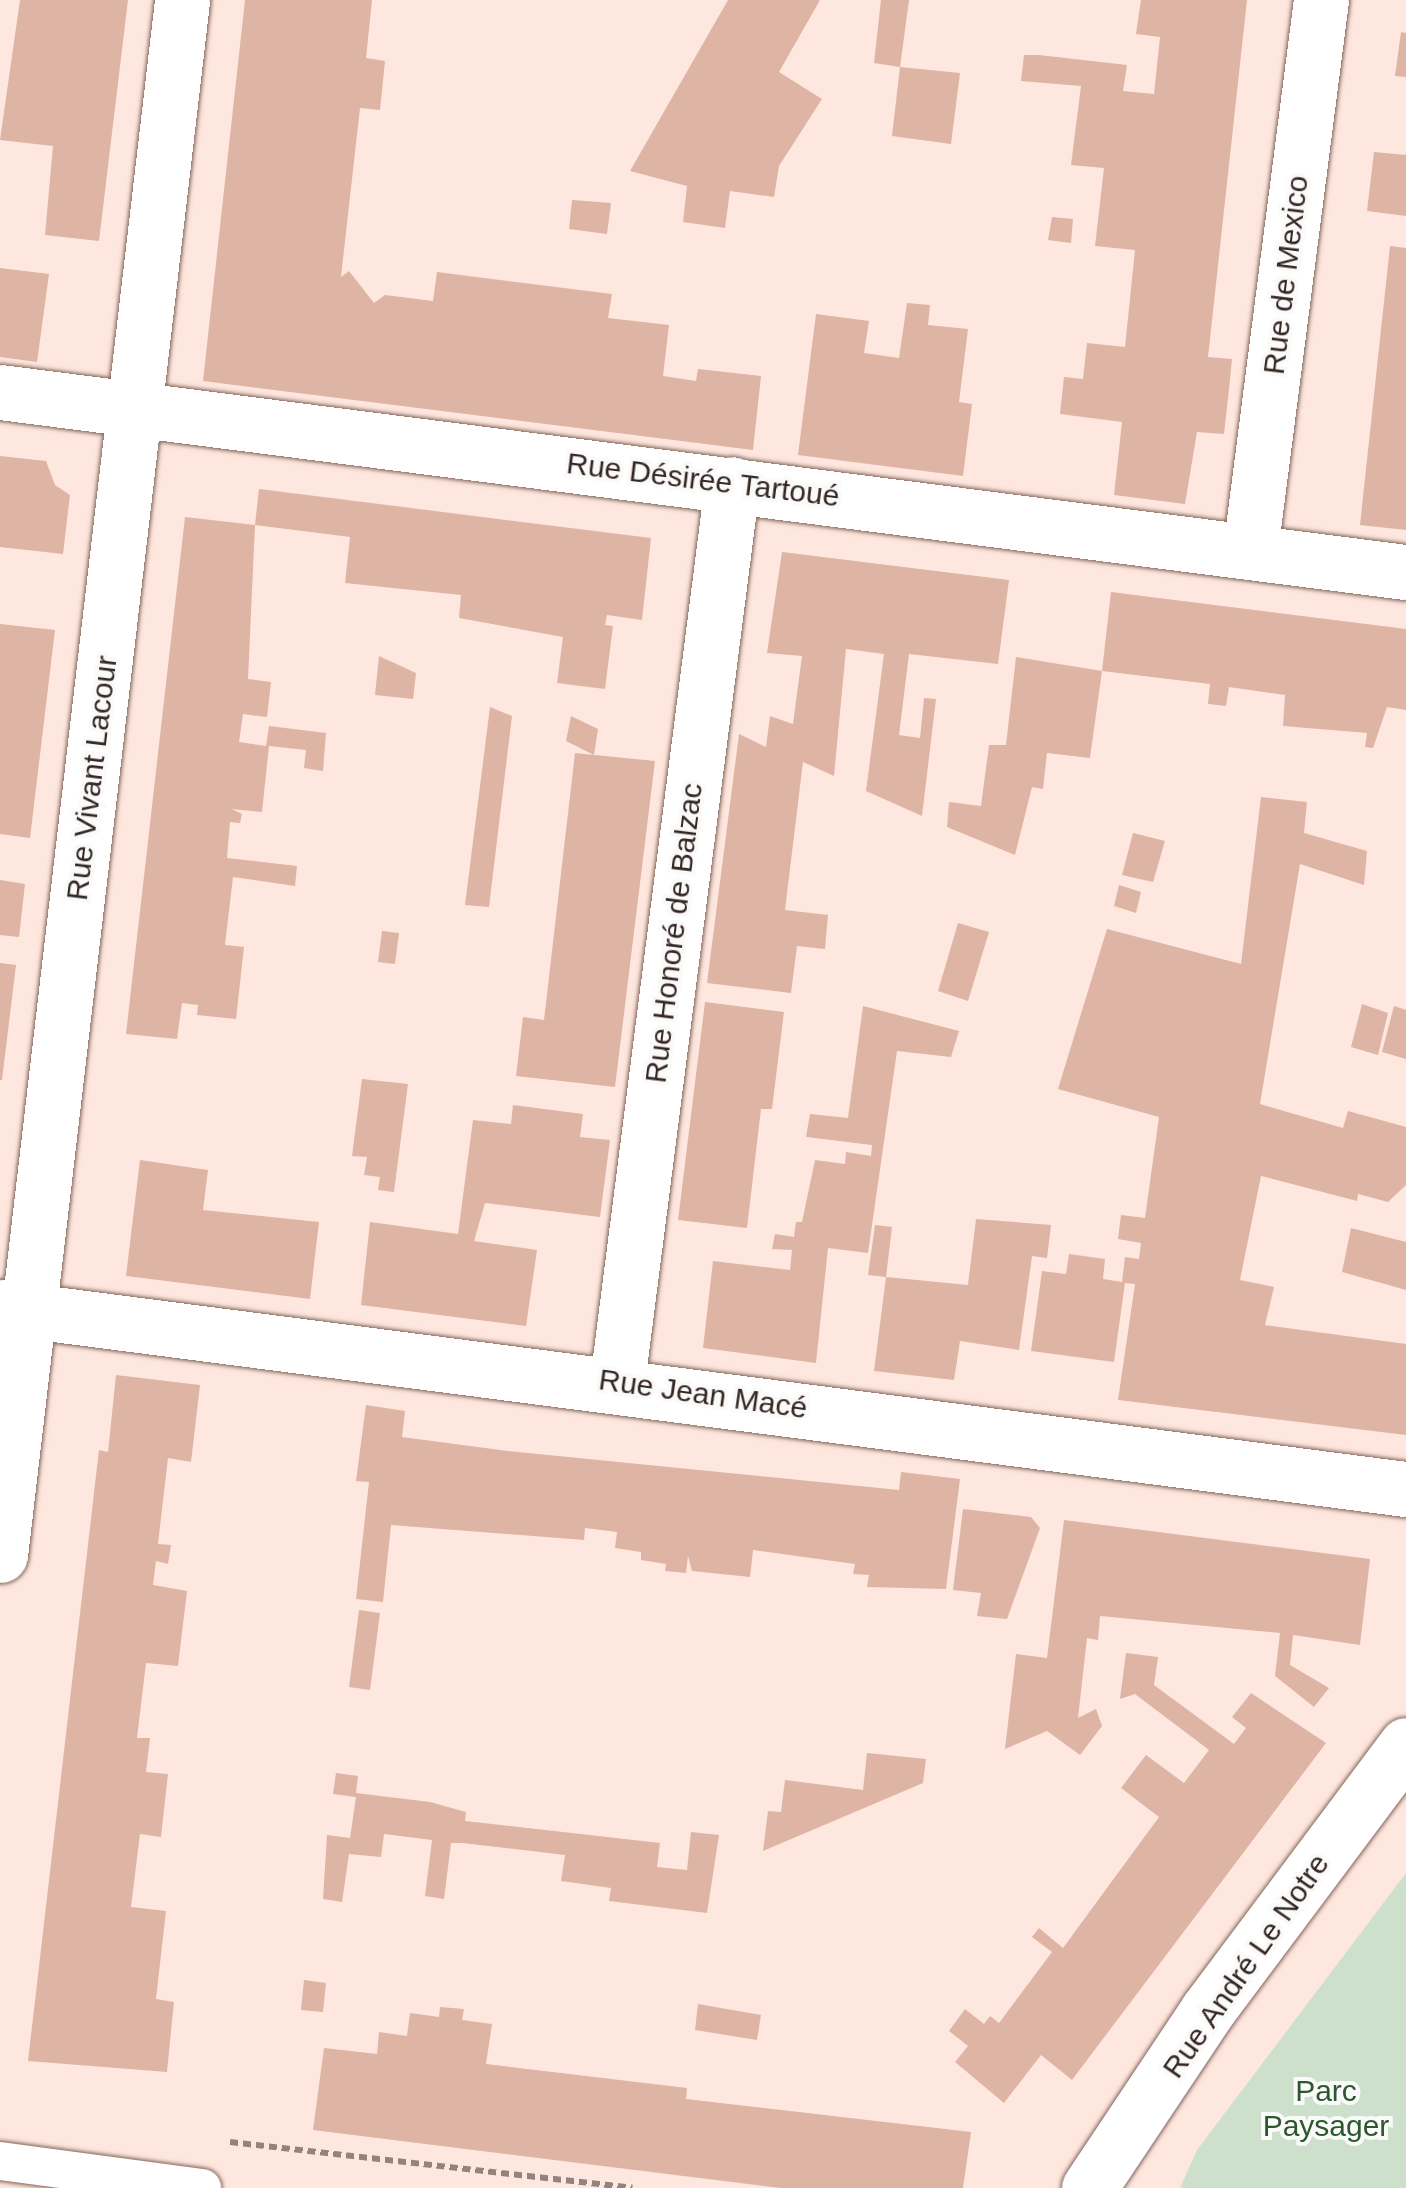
<!DOCTYPE html>
<meta charset="utf-8">
<style>
body{margin:0}
#map{position:relative;width:1406px;height:2188px;overflow:hidden;background:#fee7df;font-family:Helvetica,sans-serif}
div>[style]{position:absolute}
.green>*{inset:0;background:#cde0cc}
.building>*{inset:0;background:#deb4a4}
.path>*{height:6px;margin-top:-3px;transform-origin:0;background:repeating-linear-gradient(90deg,#95827c 0 8px,transparent 0 13px)}
.roads{filter:drop-shadow(0 0 2px #846458) drop-shadow(0 0 2px #846458)}
.service>*{height:38px;margin:-19px;padding:0 19px;transform-origin:19px;border-radius:19px;background:#fff}
.minor>*{height:55px;margin:-27.5px;padding:0 27.5px;transform-origin:27.5px;border-radius:27.5px;background:#fff}
.tertiary>*{height:55px;margin:-27.5px;padding:0 27.5px;transform-origin:27.5px;border-radius:27.5px;background:#fff}
span{translate:-50% -50%;white-space:nowrap;text-align:center;line-height:1.15;-webkit-text-stroke:8px #fafafa;paint-order:stroke}
.street-label{font-size:30px;color:#352722}
.park-label{font-size:30px;color:#2d582d}
</style>
<div id="map">
<div class="green">
<i style="clip-path:polygon(1406px 1873px,1406px 2188px,1180px 2188px,1197px 2150px)"></i>
</div>
<div class="building">
<i style="clip-path:polygon(20px 0,128px 0,99px 241px,45px 235px,53px 146px,0 140px)"></i>
<i style="clip-path:polygon(245px 0,372px 0,366px 58px,385px 61px,380px 110px,360px 108px,341px 277px,349px 271px,374px 303px,385px 295px,433px 301px,437px 272px,612px 294px,608px 318px,669px 325px,663px 376px,696px 381px,698px 369px,761px 376px,753px 450px,203px 381px)"></i>
<i style="clip-path:polygon(728px 0,820px 0,779px 72px,822px 99px,779px 166px,774px 197px,730px 191px,725px 228px,683px 222px,687px 186px,630px 171px)"></i>
<i style="clip-path:polygon(881px 0,909px 0,900px 67px,874px 63px)"></i>
<i style="clip-path:polygon(1141px 0,1247px 0,1208px 357px,1232px 359px,1229px 389px,1224px 434px,1197px 432px,1185px 504px,1114px 495px,1122px 422px,1060px 414px,1064px 377px,1083px 379px,1087px 343px,1125px 347px,1135px 250px,1095px 246px,1104px 168px,1071px 165px,1081px 86px,1021px 81px,1024px 55px,1039px 55px,1127px 65px,1123px 91px,1154px 94px,1160px 37px,1136px 34px)"></i>
<i style="clip-path:polygon(1401px 32px,1406px 33px,1406px 77px,1395px 76px)"></i>
<i style="clip-path:polygon(900px 67px,960px 73px,951px 144px,892px 136px)"></i>
<i style="clip-path:polygon(1374px 152px,1406px 155px,1406px 216px,1367px 211px)"></i>
<i style="clip-path:polygon(572px 200px,611px 203px,607px 234px,569px 229px)"></i>
<i style="clip-path:polygon(1052px 217px,1073px 219px,1071px 243px,1048px 240px)"></i>
<i style="clip-path:polygon(1390px 246px,1406px 248px,1406px 530px,1360px 525px)"></i>
<i style="clip-path:polygon(0 268px,49px 274px,37px 362px,0 357px)"></i>
<i style="clip-path:polygon(907px 303px,930px 305px,928px 325px,968px 329px,959px 402px,972px 404px,963px 476px,798px 455px,816px 314px,869px 321px,864px 353px,899px 358px)"></i>
<i style="clip-path:polygon(0 456px,46px 461px,55px 485px,70px 495px,63px 554px,0 547px)"></i>
<i style="clip-path:polygon(259px 489px,651px 538px,642px 620px,607px 615px,605px 625px,613px 626px,605px 689px,557px 683px,563px 637px,459px 618px,461px 595px,345px 583px,350px 537px,255px 525px)"></i>
<i style="clip-path:polygon(185px 517px,255px 525px,248px 679px,271px 682px,267px 717px,243px 714px,239px 742px,266px 746px,269px 726px,326px 733px,323px 771px,304px 768px,306px 750px,269px 746px,262px 812px,232px 809px,242px 814px,240px 823px,230px 822px,227px 858px,297px 866px,295px 886px,233px 877px,225px 945px,244px 947px,236px 1019px,197px 1015px,198px 1005px,182px 1003px,177px 1039px,126px 1034px)"></i>
<i style="clip-path:polygon(782px 552px,1009px 580px,998px 664px,909px 654px,899px 735px,920px 738px,924px 698px,936px 699px,922px 816px,866px 791px,884px 654px,846px 649px,834px 776px,803px 762px,785px 910px,828px 915px,825px 949px,797px 946px,791px 993px,707px 983px,739px 734px,766px 747px,770px 716px,793px 724px,802px 656px,767px 653px)"></i>
<i style="clip-path:polygon(1111px 592px,1406px 629px,1406px 710px,1387px 707px,1373px 748px,1365px 747px,1367px 733px,1283px 726px,1285px 695px,1229px 687px,1226px 706px,1208px 704px,1210px 684px,1102px 671px,1090px 758px,1047px 753px,1043px 789px,1032px 787px,1015px 855px,947px 827px,949px 802px,981px 806px,989px 745px,1006px 745px,1016px 657px,1102px 671px)"></i>
<i style="clip-path:polygon(0 624px,55px 630px,30px 838px,0 834px)"></i>
<i style="clip-path:polygon(379px 656px,416px 673px,413px 699px,375px 695px)"></i>
<i style="clip-path:polygon(490px 707px,512px 716px,489px 907px,465px 905px)"></i>
<i style="clip-path:polygon(571px 716px,598px 729px,594px 755px,566px 741px)"></i>
<i style="clip-path:polygon(575px 753px,655px 761px,615px 1087px,516px 1076px,523px 1017px,544px 1020px)"></i>
<i style="clip-path:polygon(1261px 797px,1307px 802px,1304px 833px,1367px 851px,1364px 885px,1300px 864px,1260px 1104px,1343px 1128px,1348px 1111px,1406px 1127px,1406px 1185px,1388px 1202px,1358px 1194px,1357px 1201px,1261px 1176px,1240px 1280px,1274px 1287px,1265px 1325px,1406px 1344px,1406px 1435px,1118px 1400px,1135px 1284px,1125px 1283px,1114px 1362px,1031px 1351px,1042px 1271px,1066px 1274px,1069px 1254px,1105px 1259px,1103px 1279px,1122px 1282px,1125px 1257px,1139px 1259px,1141px 1243px,1118px 1239px,1121px 1215px,1145px 1218px,1159px 1117px,1058px 1089px,1107px 929px,1241px 964px)"></i>
<i style="clip-path:polygon(1133px 833px,1165px 841px,1153px 882px,1122px 875px)"></i>
<i style="clip-path:polygon(0 880px,25px 884px,19px 937px,0 935px)"></i>
<i style="clip-path:polygon(1119px 885px,1141px 892px,1136px 913px,1114px 906px)"></i>
<i style="clip-path:polygon(958px 923px,989px 932px,968px 1001px,938px 991px)"></i>
<i style="clip-path:polygon(382px 931px,399px 933px,395px 964px,378px 962px)"></i>
<i style="clip-path:polygon(0 963px,16px 965px,2px 1080px,0 1080px)"></i>
<i style="clip-path:polygon(705px 1002px,784px 1012px,772px 1109px,761px 1109px,747px 1228px,678px 1220px)"></i>
<i style="clip-path:polygon(1362px 1004px,1388px 1013px,1378px 1055px,1351px 1047px)"></i>
<i style="clip-path:polygon(863px 1006px,959px 1031px,951px 1057px,897px 1051px,868px 1253px,828px 1248px,816px 1363px,703px 1348px,713px 1261px,790px 1270px,792px 1250px,772px 1249px,775px 1234px,794px 1237px,796px 1222px,802px 1222px,815px 1160px,845px 1164px,846px 1152px,871px 1156px,872px 1145px,806px 1137px,810px 1114px,848px 1118px)"></i>
<i style="clip-path:polygon(1394px 1006px,1406px 1010px,1406px 1059px,1382px 1052px)"></i>
<i style="clip-path:polygon(362px 1079px,408px 1084px,394px 1192px,378px 1190px,380px 1177px,364px 1175px,367px 1157px,352px 1156px)"></i>
<i style="clip-path:polygon(513px 1105px,583px 1114px,580px 1137px,610px 1140px,600px 1217px,485px 1203px,474px 1241px,537px 1250px,526px 1326px,361px 1305px,370px 1222px,458px 1234px,473px 1120px,511px 1124px)"></i>
<i style="clip-path:polygon(140px 1160px,208px 1170px,203px 1210px,319px 1222px,310px 1299px,126px 1276px)"></i>
<i style="clip-path:polygon(976px 1219px,1051px 1225px,1047px 1258px,1032px 1256px,1019px 1350px,960px 1341px,954px 1380px,874px 1371px,886px 1277px,968px 1285px)"></i>
<i style="clip-path:polygon(875px 1225px,892px 1227px,886px 1277px,868px 1275px)"></i>
<i style="clip-path:polygon(1351px 1228px,1406px 1242px,1406px 1290px,1342px 1272px)"></i>
<i style="clip-path:polygon(116px 1375px,200px 1385px,191px 1462px,168px 1458px,158px 1544px,171px 1545px,168px 1564px,156px 1561px,153px 1585px,187px 1591px,178px 1666px,146px 1663px,137px 1738px,150px 1738px,146px 1772px,168px 1774px,161px 1837px,140px 1834px,131px 1907px,166px 1911px,156px 1999px,174px 2002px,167px 2072px,28px 2061px,99px 1450px,108px 1452px)"></i>
<i style="clip-path:polygon(366px 1405px,405px 1411px,402px 1437px,508px 1451px,899px 1490px,901px 1472px,960px 1479px,946px 1589px,867px 1587px,869px 1575px,853px 1574px,855px 1564px,753px 1550px,750px 1577px,692px 1571px,688px 1556px,686px 1573px,665px 1571px,666px 1564px,641px 1560px,641px 1552px,615px 1548px,617px 1532px,585px 1528px,584px 1540px,391px 1525px,383px 1602px,356px 1599px,369px 1482px,356px 1481px)"></i>
<i style="clip-path:polygon(963px 1509px,1031px 1517px,1040px 1528px,1007px 1619px,977px 1616px,981px 1593px,953px 1590px)"></i>
<i style="clip-path:polygon(1064px 1520px,1370px 1559px,1360px 1645px,1293px 1635px,1290px 1665px,1329px 1688px,1314px 1707px,1275px 1676px,1280px 1633px,1100px 1616px,1098px 1640px,1087px 1638px,1078px 1718px,1096px 1709px,1102px 1726px,1080px 1755px,1047px 1731px,1005px 1749px,1016px 1654px,1047px 1658px)"></i>
<i style="clip-path:polygon(359px 1610px,380px 1613px,370px 1690px,349px 1687px)"></i>
<i style="clip-path:polygon(1126px 1653px,1158px 1657px,1154px 1685px,1234px 1744px,1246px 1728px,1232px 1717px,1251px 1693px,1326px 1743px,1072px 2080px,1041px 2055px,1004px 2103px,955px 2062px,968px 2046px,949px 2031px,965px 2009px,984px 2024px,990px 2016px,999px 2023px,1052px 1952px,1032px 1937px,1039px 1928px,1063px 1948px,1159px 1817px,1121px 1788px,1146px 1755px,1184px 1783px,1209px 1750px,1135px 1694px,1120px 1699px)"></i>
<i style="clip-path:polygon(867px 1753px,926px 1759px,923px 1783px,763px 1851px,768px 1811px,781px 1812px,785px 1780px,863px 1790px)"></i>
<i style="clip-path:polygon(336px 1773px,358px 1776px,356px 1793px,430px 1802px,466px 1812px,465px 1821px,660px 1843px,657px 1867px,687px 1870px,691px 1832px,719px 1835px,707px 1913px,609px 1901px,611px 1888px,561px 1881px,565px 1855px,462px 1843px,451px 1843px,444px 1899px,425px 1896px,432px 1840px,384px 1834px,381px 1857px,349px 1854px,342px 1902px,323px 1899px,327px 1835px,350px 1838px,356px 1797px,333px 1794px)"></i>
<i style="clip-path:polygon(304px 1980px,326px 1983px,323px 2012px,301px 2010px)"></i>
<i style="clip-path:polygon(698px 2004px,761px 2015px,757px 2040px,695px 2030px)"></i>
<i style="clip-path:polygon(440px 2007px,464px 2009px,462px 2020px,492px 2024px,486px 2064px,687px 2088px,686px 2099px,971px 2132px,963px 2188px,781px 2188px,313px 2130px,324px 2048px,377px 2054px,379px 2032px,407px 2036px,410px 2013px,439px 2017px)"></i>
</div>
<div class="path">
<i style="left:230px;top:2142px;width:405px;rotate:6.5deg"></i>
</div>
<div class="roads">
<div class="service">
<i style="left:0;top:2161px;width:204px;rotate:7.6deg"></i>
</div>
<div class="minor">
<i style="left:0;top:392px;width:1417px;rotate:7.3deg"></i>
<i style="left:1250px;top:551px;width:556px;rotate:-82.66deg"></i>
<i style="left:0;top:1307px;width:1418px;rotate:7.38deg"></i>
<i style="left:617px;top:1382px;width:905px;rotate:-82.7deg"></i>
<i style="left:0;top:1555px;width:1566px;rotate:-83.32deg"></i>
</div>
<div class="tertiary">
<i style="left:1089px;top:2188px;width:213px;rotate:-56.3deg"></i>
<i style="left:1207px;top:2011px;width:332px;rotate:-53.2deg"></i>
</div>
</div>
<div class="street-label">
<span style="left:1286px;top:275px;rotate:-83deg">Rue de Mexico</span>
<span style="left:703px;top:480px;rotate:7deg">Rue Désirée Tartoué</span>
<span style="left:92px;top:778px;rotate:-83deg">Rue Vivant Lacour</span>
<span style="left:674px;top:933px;rotate:-83deg">Rue Honoré de Balzac</span>
<span style="left:703px;top:1394px;rotate:8deg">Rue Jean Macé</span>
<span style="left:1246px;top:1966px;rotate:-55deg">Rue André Le Notre</span>
</div>
<div class="park-label">
<span style="left:1326px;top:2108px">Parc<br>Paysager</span>
</div>
</div>
